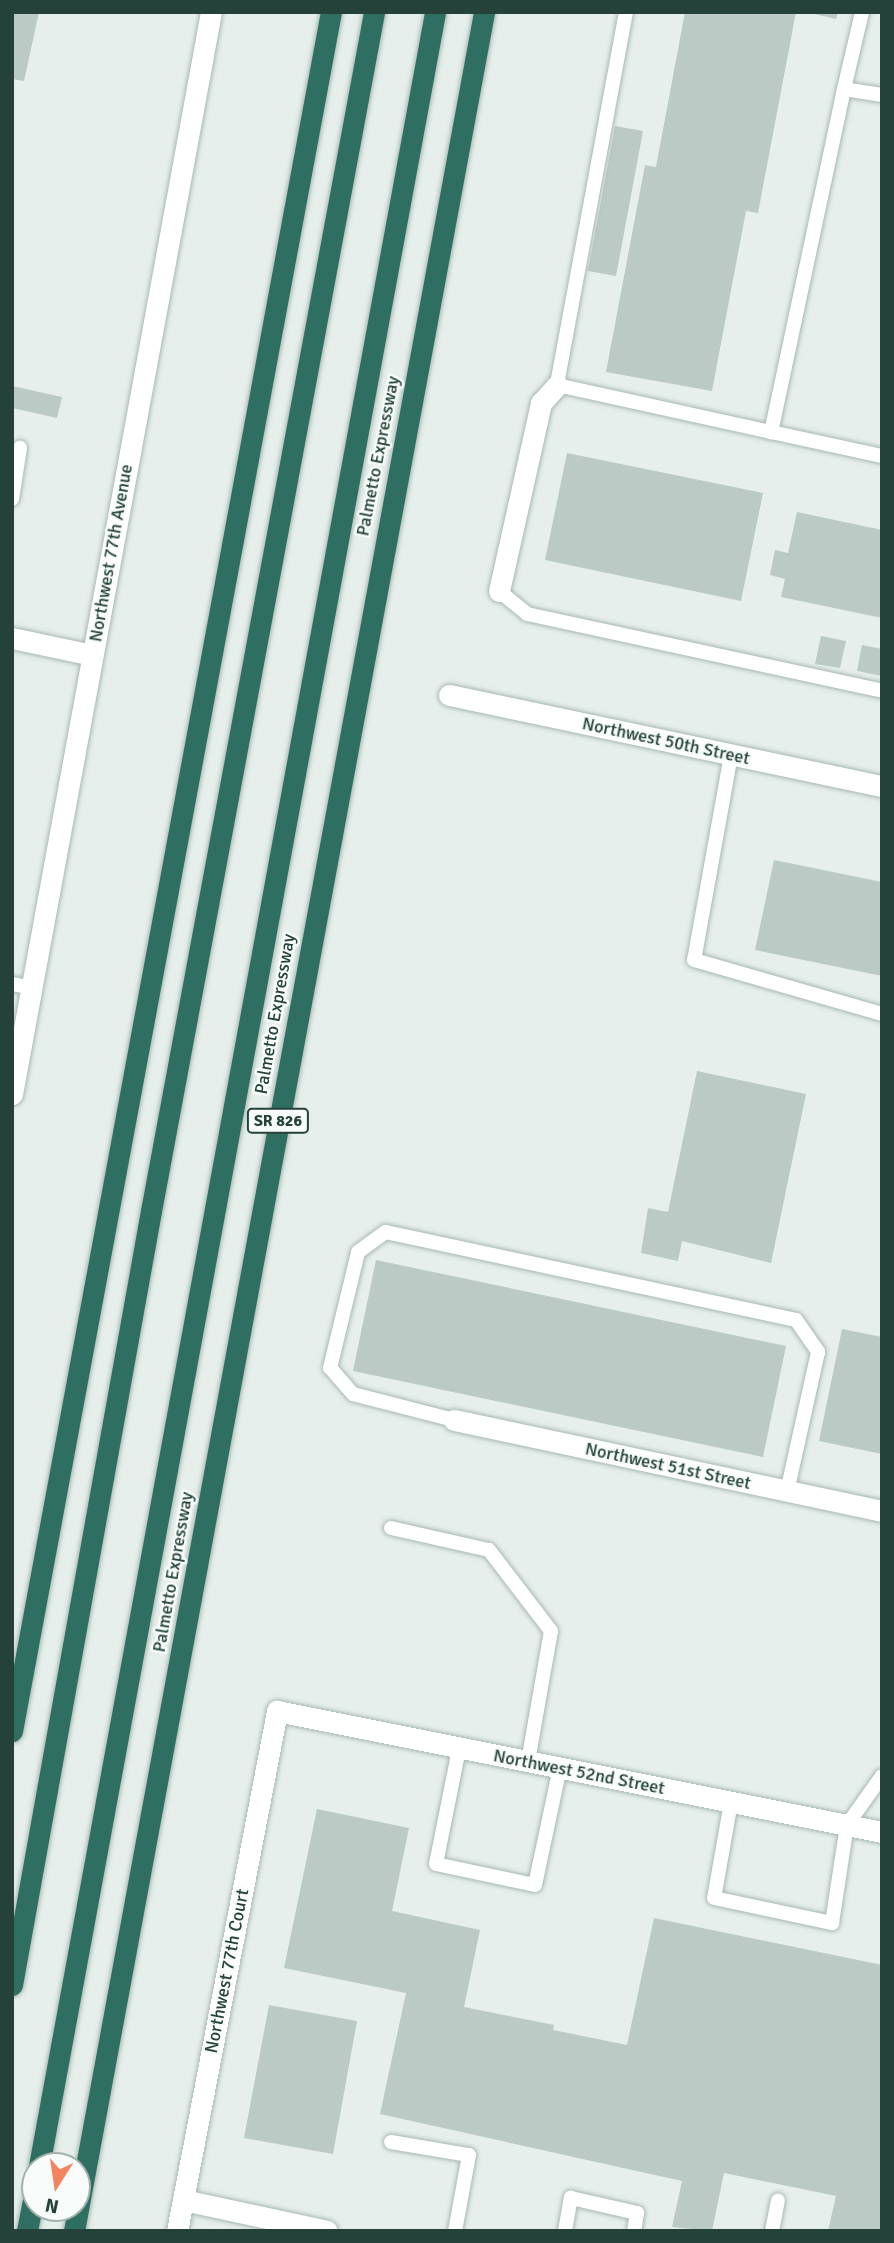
<!DOCTYPE html>
<style>
body{margin:0}
#map{position:relative;width:894px;height:2243px;overflow:hidden;background:#e6efeb;font-family:Signika,sans-serif}
div>[style]{position:absolute}
.building>*{inset:0;background:#bbcac4}
.roads{filter:drop-shadow(0 0 2px #a8b8b2) drop-shadow(0 0 2px #a8b8b2)}
.service>*{height:14px;margin:-7px;padding:0 7px;transform-origin:7px;border-radius:7px;background:#fff}
.minor>*{height:21px;margin:-10.5px;padding:0 10.5px;transform-origin:10.5px;border-radius:10.5px;background:#fff}
.motorway>*{height:21px;margin:-10.5px;padding:0 10.5px;transform-origin:10.5px;border-radius:10.5px;background:#2f6f62}
span{translate:-50% -50%;white-space:nowrap;text-align:center;line-height:1.15;-webkit-text-stroke:5px #f7fbf9;paint-order:stroke}
.shield-label span{padding:2px 5px;background:#f7fbf9;border:2px solid;border-radius:5px;-webkit-text-stroke-width:0}
.shield-label{font-size:16px;color:#24423a;font-weight:700}
.street-label{font-size:18px;color:#24423a}
.frame{position:absolute;inset:0;border:14px solid #24423a;pointer-events:none}
.north{position:absolute;left:21px;top:2152px;width:70px;height:70px;box-sizing:border-box;background:#f7fbf9;border:2px solid #a3b1ad;border-radius:50%;rotate:192deg;font-size:19px;font-weight:700;line-height:28px;text-align:center;color:#24423a}
.north::after{content:'';display:block;margin:auto;width:24px;height:32px;background:#f4845f;clip-path:polygon(50% 0,100% 100%,50% 72%,0 100%)}
</style>
<div id="map">
<div class="building">
<i style="clip-path:polygon(12px 12px,39px 12px,24px 81px,12px 79px)"></i>
<i style="clip-path:polygon(685px 12px,796px 12px,758px 213px,746px 211px,712px 391px,606px 372px,645px 165px,656px 167px)"></i>
<i style="clip-path:polygon(806px 12px,838px 12px,836px 19px)"></i>
<i style="clip-path:polygon(615px 126px,643px 131px,616px 276px,588px 271px)"></i>
<i style="clip-path:polygon(12px 386px,62px 397px,57px 418px,12px 408px)"></i>
<i style="clip-path:polygon(567px 453px,763px 493px,741px 601px,545px 560px)"></i>
<i style="clip-path:polygon(797px 512px,882px 530px,882px 618px,781px 597px,785px 579px,770px 575px,775px 550px,788px 553px)"></i>
<i style="clip-path:polygon(821px 636px,846px 641px,840px 668px,815px 664px)"></i>
<i style="clip-path:polygon(862px 645px,882px 649px,882px 676px,857px 671px)"></i>
<i style="clip-path:polygon(774px 860px,882px 882px,882px 976px,755px 950px)"></i>
<i style="clip-path:polygon(697px 1071px,806px 1094px,771px 1263px,682px 1241px,678px 1261px,641px 1253px,648px 1208px,668px 1212px)"></i>
<i style="clip-path:polygon(376px 1260px,786px 1346px,763px 1457px,353px 1371px)"></i>
<i style="clip-path:polygon(842px 1329px,882px 1337px,882px 1454px,819px 1441px)"></i>
<i style="clip-path:polygon(317px 1809px,409px 1828px,392px 1911px,480px 1930px,464px 2007px,554px 2025px,553px 2030px,627px 2045px,654px 1918px,882px 1965px,882px 2231px,828px 2231px,836px 2196px,724px 2173px,712px 2231px,672px 2227px,682px 2181px,380px 2114px,406px 1993px,284px 1968px)"></i>
<i style="clip-path:polygon(269px 2005px,357px 2021px,333px 2154px,244px 2138px)"></i>
</div>
<div class="roads">
<div class="service">
<i style="left:626px;top:12px;width:379px;rotate:100.5deg"></i>
<i style="left:557px;top:385px;width:219px;rotate:12.4deg"></i>
<i style="left:844px;top:89px;width:79px;rotate:-76.8deg"></i>
<i style="left:882px;top:95px;width:38px;rotate:-171deg"></i>
<i style="left:844px;top:89px;width:351px;rotate:102deg"></i>
<i style="left:771px;top:432px;width:114px;rotate:12.2deg"></i>
<i style="left:12px;top:499px;width:52px;rotate:-81.1deg"></i>
<i style="left:499px;top:591px;width:36px;rotate:39deg"></i>
<i style="left:527px;top:614px;width:363px;rotate:12.2deg"></i>
<i style="left:731px;top:755px;width:208px;rotate:100.2deg"></i>
<i style="left:694px;top:960px;width:196px;rotate:16deg"></i>
<i style="left:12px;top:984px;width:20px;rotate:11deg"></i>
<i style="left:454px;top:1420px;width:104px;rotate:-165.6deg"></i>
<i style="left:353px;top:1394px;width:35px;rotate:-131deg"></i>
<i style="left:330px;top:1368px;width:119px;rotate:-76.4deg"></i>
<i style="left:358px;top:1252px;width:34px;rotate:-36deg"></i>
<i style="left:386px;top:1232px;width:419px;rotate:12.1deg"></i>
<i style="left:796px;top:1320px;width:39px;rotate:55deg"></i>
<i style="left:818px;top:1352px;width:143px;rotate:102.5deg"></i>
<i style="left:391px;top:1528px;width:100px;rotate:12.7deg"></i>
<i style="left:489px;top:1550px;width:102px;rotate:52.6deg"></i>
<i style="left:551px;top:1631px;width:132px;rotate:100deg"></i>
<i style="left:459px;top:1749px;width:117px;rotate:101.3deg"></i>
<i style="left:436px;top:1864px;width:101px;rotate:12deg"></i>
<i style="left:535px;top:1885px;width:121px;rotate:-78deg"></i>
<i style="left:731px;top:1802px;width:97px;rotate:100deg"></i>
<i style="left:714px;top:1898px;width:121px;rotate:12deg"></i>
<i style="left:832px;top:1923px;width:99px;rotate:-81.3deg"></i>
<i style="left:847px;top:1825px;width:60px;rotate:-54.5deg"></i>
<i style="left:391px;top:2142px;width:79px;rotate:9.5deg"></i>
<i style="left:469px;top:2155px;width:77px;rotate:100.4deg"></i>
<i style="left:565px;top:2231px;width:34px;rotate:-80deg"></i>
<i style="left:571px;top:2198px;width:68px;rotate:12.8deg"></i>
<i style="left:637px;top:2213px;width:18px;rotate:99deg"></i>
<i style="left:772px;top:2231px;width:31px;rotate:-79deg"></i>
</div>
<div class="minor">
<i style="left:499px;top:591px;width:193px;rotate:-77.4deg"></i>
<i style="left:541px;top:403px;width:24px;rotate:-48deg"></i>
<i style="left:12px;top:638px;width:82px;rotate:12deg"></i>
<i style="left:449px;top:695px;width:442px;rotate:11.9deg"></i>
<i style="left:12px;top:1094px;width:1100px;rotate:-79.58deg"></i>
<i style="left:454px;top:1420px;width:438px;rotate:12deg"></i>
<i style="left:183px;top:2200px;width:147px;rotate:12.1deg"></i>
<i style="left:177px;top:2231px;width:530px;rotate:-79.11deg"></i>
<i style="left:277px;top:1711px;width:617px;rotate:11.31deg"></i>
</div>
<div class="motorway">
<i style="left:12px;top:1731px;width:1748px;rotate:-79.49deg"></i>
<i style="left:12px;top:1985px;width:786px;rotate:-79.82deg"></i>
<i style="left:151px;top:1211px;width:1220px;rotate:-79.46deg"></i>
<i style="left:39px;top:2166px;width:2190px;rotate:-79.58deg"></i>
<i style="left:27px;top:2231px;width:42px;rotate:-79deg"></i>
<i style="left:74px;top:2231px;width:2257px;rotate:-79.53deg"></i>
</div>
</div>
<div class="shield-label">
<span style="left:278px;top:1121px">SR 826</span>
</div>
<div class="street-label">
<span style="left:378px;top:456px;rotate:-79deg">Palmetto Expressway</span>
<span style="left:111px;top:553px;rotate:-80deg">Northwest 77th Avenue</span>
<span style="left:666px;top:741px;rotate:12deg">Northwest 50th Street</span>
<span style="left:275px;top:1014px;rotate:-80deg">Palmetto Expressway</span>
<span style="left:668px;top:1466px;rotate:12deg">Northwest 51st Street</span>
<span style="left:173px;top:1572px;rotate:-80deg">Palmetto Expressway</span>
<span style="left:579px;top:1772px;rotate:11deg">Northwest 52nd Street</span>
<span style="left:227px;top:1971px;rotate:-79deg">Northwest 77th Court</span>
</div>
<div class="frame"></div>
<div class="north">N</div>
</div>
